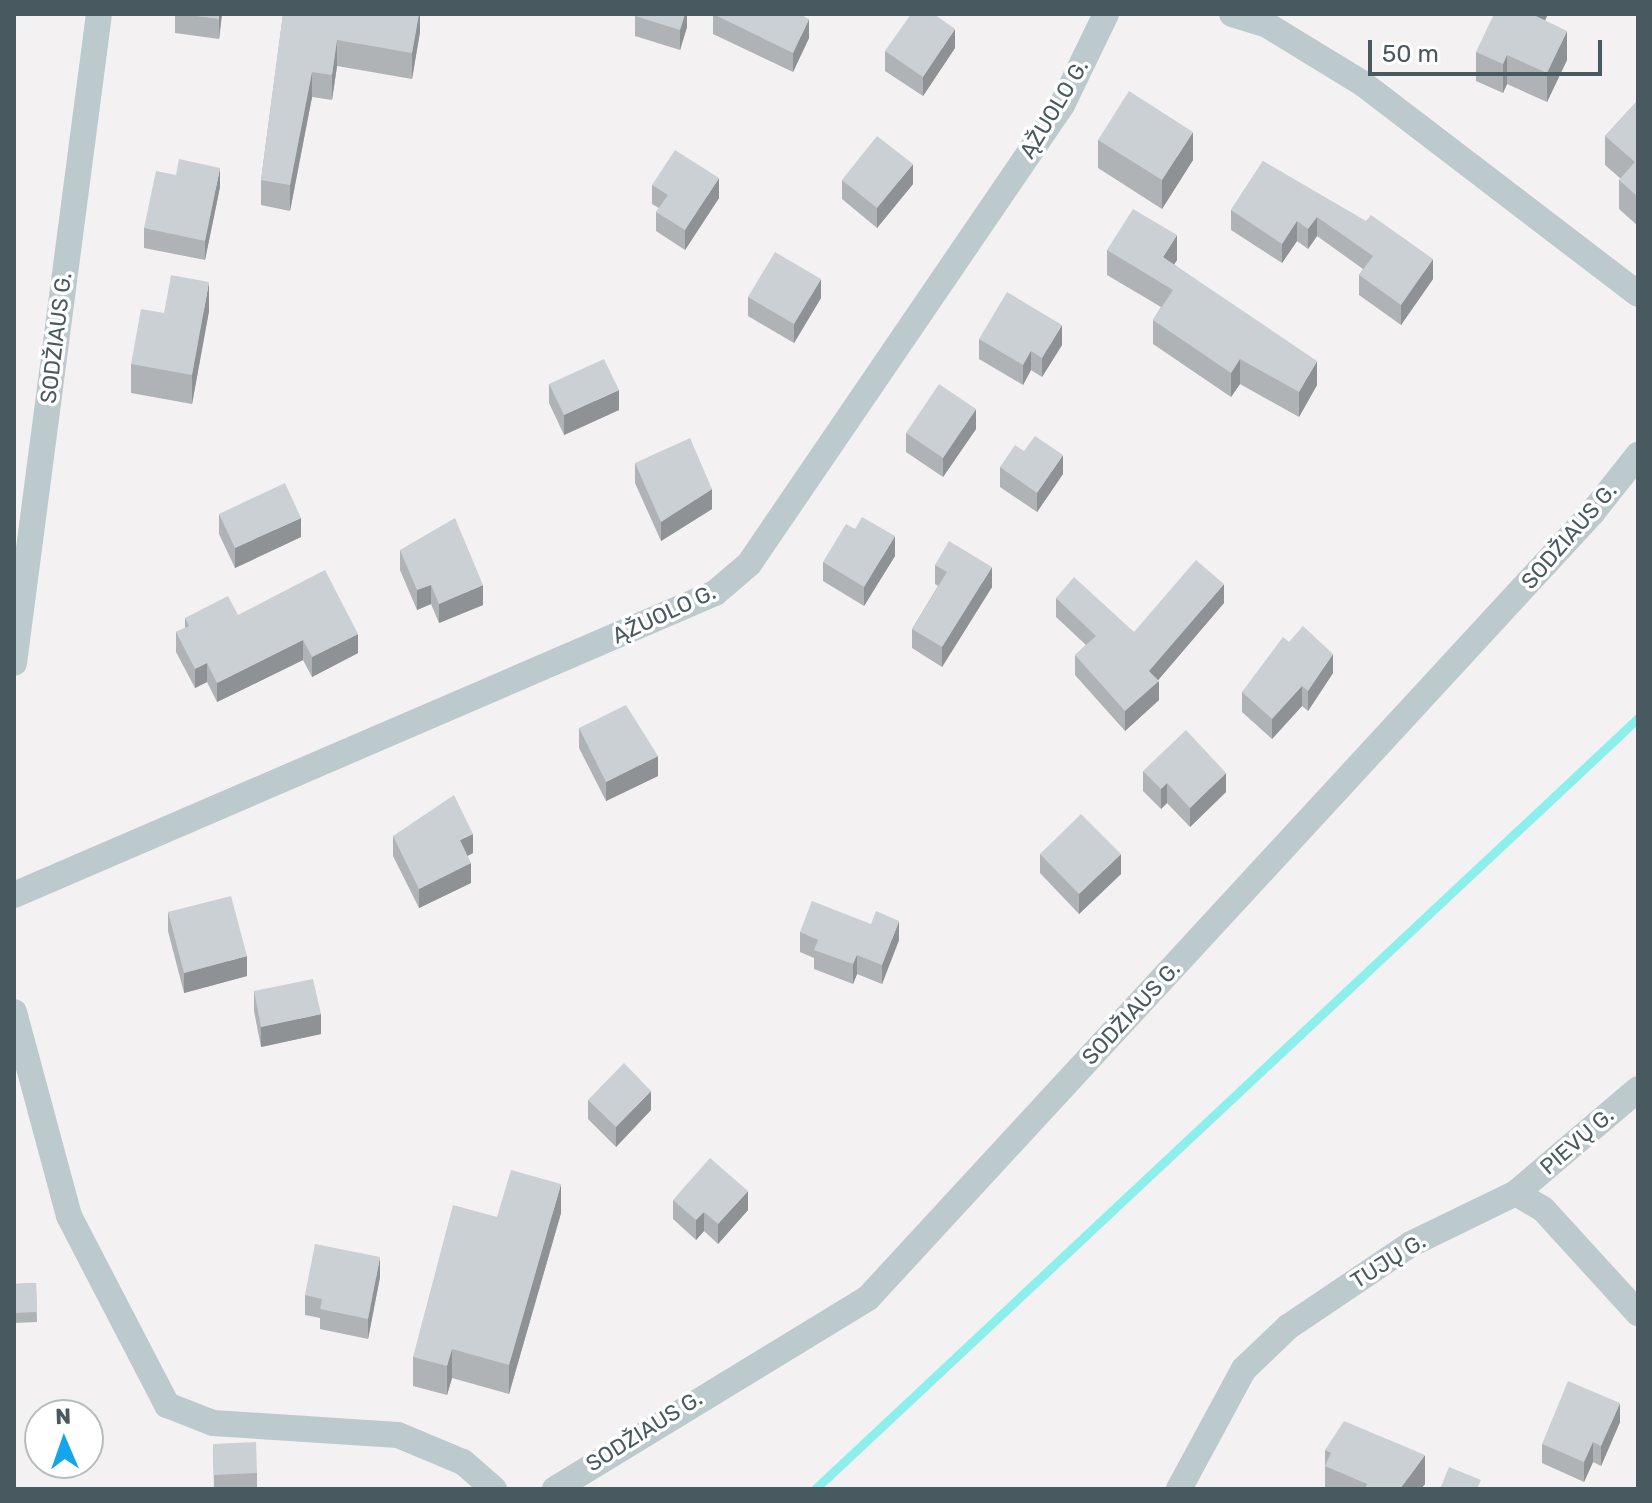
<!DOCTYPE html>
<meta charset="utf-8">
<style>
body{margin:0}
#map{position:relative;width:1652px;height:1503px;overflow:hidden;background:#f4f1f2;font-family:Rubik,sans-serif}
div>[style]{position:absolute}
.stream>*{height:9px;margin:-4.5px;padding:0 4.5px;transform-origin:4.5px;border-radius:4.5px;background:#8cefec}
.street>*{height:26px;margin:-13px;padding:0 13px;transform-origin:13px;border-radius:13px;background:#bccace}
.wall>*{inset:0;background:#afb3b6}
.shaded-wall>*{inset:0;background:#8e9294}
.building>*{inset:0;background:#cbd0d4}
span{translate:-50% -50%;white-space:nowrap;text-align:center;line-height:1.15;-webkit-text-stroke:7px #fff;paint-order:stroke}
.street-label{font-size:22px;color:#485a60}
.frame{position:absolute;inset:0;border:16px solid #485a60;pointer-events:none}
.north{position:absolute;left:24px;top:1399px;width:80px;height:80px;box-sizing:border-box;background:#fff;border:2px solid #b6bdbf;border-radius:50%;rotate:358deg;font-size:22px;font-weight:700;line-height:32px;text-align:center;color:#485a60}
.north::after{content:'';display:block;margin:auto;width:28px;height:36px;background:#15a5ea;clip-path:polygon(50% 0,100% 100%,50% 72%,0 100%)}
.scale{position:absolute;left:1368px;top:40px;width:234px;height:36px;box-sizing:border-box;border:4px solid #485a60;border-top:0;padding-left:10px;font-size:24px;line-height:28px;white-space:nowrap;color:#485a60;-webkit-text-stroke:6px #fff;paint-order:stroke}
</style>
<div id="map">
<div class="stream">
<i style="left:815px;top:1489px;width:1128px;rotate:-43.13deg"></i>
</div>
<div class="street">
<i style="left:1232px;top:14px;width:37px;rotate:17deg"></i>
<i style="left:1267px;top:25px;width:111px;rotate:31.4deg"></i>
<i style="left:1362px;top:83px;width:347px;rotate:37.4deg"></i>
<i style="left:14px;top:663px;width:655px;rotate:-82.54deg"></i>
<i style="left:14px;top:895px;width:763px;rotate:-23.31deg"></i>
<i style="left:715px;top:593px;width:45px;rotate:-40.5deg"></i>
<i style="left:749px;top:564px;width:556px;rotate:-55.71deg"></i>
<i style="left:1062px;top:105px;width:101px;rotate:-64.2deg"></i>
<i style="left:14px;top:1012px;width:211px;rotate:74.9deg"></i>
<i style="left:69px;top:1216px;width:213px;rotate:62.6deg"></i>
<i style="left:167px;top:1405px;width:49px;rotate:21.4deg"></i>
<i style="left:213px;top:1423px;width:185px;rotate:3.7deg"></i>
<i style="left:398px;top:1435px;width:70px;rotate:22.6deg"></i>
<i style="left:463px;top:1462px;width:41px;rotate:41.1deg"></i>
<i style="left:1516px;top:1193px;width:160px;rotate:-40.4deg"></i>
<i style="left:555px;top:1489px;width:367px;rotate:-31.4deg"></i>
<i style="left:868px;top:1298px;width:1068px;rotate:-47.31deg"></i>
<i style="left:1592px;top:513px;width:74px;rotate:-51.6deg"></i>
<i style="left:1179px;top:1489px;width:136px;rotate:-61.6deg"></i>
<i style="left:1244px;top:1369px;width:61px;rotate:-43.7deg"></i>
<i style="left:1288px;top:1327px;width:148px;rotate:-34deg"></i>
<i style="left:1411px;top:1244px;width:117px;rotate:-25.9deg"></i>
<i style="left:1516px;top:1193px;width:31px;rotate:31deg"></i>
<i style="left:1543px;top:1209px;width:141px;rotate:47.6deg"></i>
</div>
<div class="wall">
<i style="clip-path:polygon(175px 14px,222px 14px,219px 39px,175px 33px)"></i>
<i style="clip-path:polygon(283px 14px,393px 16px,420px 14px,420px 32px,412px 79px,337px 66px,332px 100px,312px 97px,290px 211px,261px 205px,261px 180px)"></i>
<i style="clip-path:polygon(687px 14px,687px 27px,680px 50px,635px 36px,635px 16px)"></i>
<i style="clip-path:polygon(713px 14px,809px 38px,793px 72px,713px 34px)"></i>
<i style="clip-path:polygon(1548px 14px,1545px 20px,1567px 60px,1547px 102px,1507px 84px,1503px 93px,1476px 81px,1476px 52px)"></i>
<i style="clip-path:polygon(955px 48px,923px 96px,885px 71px,885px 51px)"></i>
<i style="clip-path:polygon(1638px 100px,1638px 226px,1619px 209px,1619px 180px,1621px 179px,1605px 165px,1605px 136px)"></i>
<i style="clip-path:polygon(1098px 140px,1193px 160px,1162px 209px,1098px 168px)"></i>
<i style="clip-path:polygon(1263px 161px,1433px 279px,1401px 325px,1359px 295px,1359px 275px,1363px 269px,1317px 236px,1308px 249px,1297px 241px,1282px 263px,1231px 230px,1231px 210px)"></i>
<i style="clip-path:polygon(842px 180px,913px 184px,877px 228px,842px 199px)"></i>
<i style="clip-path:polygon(652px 185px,719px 198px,685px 250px,656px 231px,656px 212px,659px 208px,652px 204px)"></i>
<i style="clip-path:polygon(220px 187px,205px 260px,144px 248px,144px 228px)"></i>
<i style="clip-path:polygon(1107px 250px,1177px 260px,1174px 264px,1317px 385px,1299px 417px,1240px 384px,1231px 397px,1153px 344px,1153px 320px,1161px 307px,1107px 275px)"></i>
<i style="clip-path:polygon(748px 297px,821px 298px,794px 343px,748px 316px)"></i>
<i style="clip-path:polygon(209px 311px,192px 404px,131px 393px,131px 364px,164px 313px)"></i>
<i style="clip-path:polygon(979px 339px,1062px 345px,1042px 377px,1031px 370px,1023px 385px,979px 359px)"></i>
<i style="clip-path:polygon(549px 384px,619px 410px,564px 435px,549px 403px)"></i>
<i style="clip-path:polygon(976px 429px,943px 477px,906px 452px,906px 433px)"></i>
<i style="clip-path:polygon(635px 463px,712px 509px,661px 541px,635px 483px)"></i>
<i style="clip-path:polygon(1000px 467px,1063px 474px,1037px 512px,1000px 487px)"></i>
<i style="clip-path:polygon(219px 514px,301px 537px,235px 568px,219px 534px)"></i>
<i style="clip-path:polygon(400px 550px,483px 605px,439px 623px,431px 604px,417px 610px,400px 570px)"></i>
<i style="clip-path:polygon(895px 556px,864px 606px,823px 581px,823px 562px)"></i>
<i style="clip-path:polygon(935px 565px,992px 587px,942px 667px,912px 648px,912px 629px,938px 586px,935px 584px)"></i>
<i style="clip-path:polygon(1056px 598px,1134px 632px,1224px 603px,1158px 680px,1159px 700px,1125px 731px,1075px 675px,1075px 655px,1086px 645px,1056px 617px)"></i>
<i style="clip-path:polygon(238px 615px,358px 653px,312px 677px,303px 660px,217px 702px,207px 682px,195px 688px,176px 652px,176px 632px,185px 628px,185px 618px)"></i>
<i style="clip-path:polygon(1289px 642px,1333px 673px,1308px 711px,1302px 706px,1272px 739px,1242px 712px,1242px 692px)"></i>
<i style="clip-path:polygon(579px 728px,658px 776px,606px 801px,579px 748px)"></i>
<i style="clip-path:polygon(1143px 771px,1226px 792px,1190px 827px,1167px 803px,1161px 809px,1143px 791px)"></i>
<i style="clip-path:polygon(393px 836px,473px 853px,467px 856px,471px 883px,419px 908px,393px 856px)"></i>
<i style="clip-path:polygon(1040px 854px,1121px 874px,1079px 914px,1040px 873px)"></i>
<i style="clip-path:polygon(168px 912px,247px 976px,184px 993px,168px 931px)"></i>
<i style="clip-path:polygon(800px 932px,899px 940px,882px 984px,857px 974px,853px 984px,814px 969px,814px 958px,800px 952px)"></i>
<i style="clip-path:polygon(254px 991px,321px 1034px,261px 1047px,254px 1011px)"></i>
<i style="clip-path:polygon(588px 1100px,651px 1110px,616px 1147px,588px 1119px)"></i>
<i style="clip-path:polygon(673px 1200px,748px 1210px,718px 1244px,704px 1231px,696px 1240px,673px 1219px)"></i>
<i style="clip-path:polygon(561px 1213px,509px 1394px,452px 1378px,447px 1395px,413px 1386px,413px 1357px,497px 1217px)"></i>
<i style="clip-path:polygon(380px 1277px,368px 1339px,320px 1329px,320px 1318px,305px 1315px,305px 1295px)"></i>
<i style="clip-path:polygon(36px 1283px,37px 1322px,14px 1323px,14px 1284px)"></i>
<i style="clip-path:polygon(1620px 1422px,1601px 1466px,1593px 1462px,1584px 1482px,1542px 1463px,1542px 1444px)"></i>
<i style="clip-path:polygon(213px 1444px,257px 1473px,257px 1489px,214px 1489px)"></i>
<i style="clip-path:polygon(1325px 1450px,1425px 1484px,1421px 1489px,1325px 1489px)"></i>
</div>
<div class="shaded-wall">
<i style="clip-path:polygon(219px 14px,222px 14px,219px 39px)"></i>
<i style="clip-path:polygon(419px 14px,420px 14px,420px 32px,412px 79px,412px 53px)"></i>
<i style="clip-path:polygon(685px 14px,687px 14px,687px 27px,680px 50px,680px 30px)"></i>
<i style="clip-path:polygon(1535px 14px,1548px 14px,1534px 44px)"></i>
<i style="clip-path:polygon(809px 19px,809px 38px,793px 72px,793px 53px)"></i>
<i style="clip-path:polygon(955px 29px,955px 48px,923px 96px,923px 77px)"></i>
<i style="clip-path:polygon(1567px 31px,1567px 60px,1547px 102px,1547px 73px)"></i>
<i style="clip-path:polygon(337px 40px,337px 66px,332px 100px,332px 75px)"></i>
<i style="clip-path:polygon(1507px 55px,1507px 84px,1503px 93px,1503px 64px)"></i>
<i style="clip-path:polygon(312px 72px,312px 97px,290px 211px,290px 185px)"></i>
<i style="clip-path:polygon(1193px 132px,1193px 160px,1162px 209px,1162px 180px)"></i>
<i style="clip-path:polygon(913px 164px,913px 184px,877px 228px,877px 208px)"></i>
<i style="clip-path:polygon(220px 168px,220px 187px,205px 260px,205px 241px)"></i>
<i style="clip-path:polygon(719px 178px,719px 198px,685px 250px,685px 230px)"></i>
<i style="clip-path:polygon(1317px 217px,1317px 236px,1308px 249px,1308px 229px)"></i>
<i style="clip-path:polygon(1297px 221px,1297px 241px,1282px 263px,1282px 244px)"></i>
<i style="clip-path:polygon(1177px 235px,1177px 260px,1163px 282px,1163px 257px)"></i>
<i style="clip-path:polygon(1433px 259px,1433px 279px,1401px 325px,1401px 305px)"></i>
<i style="clip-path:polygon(821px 279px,821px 298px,794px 343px,794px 324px)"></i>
<i style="clip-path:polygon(209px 282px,209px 311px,192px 404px,192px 375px)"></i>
<i style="clip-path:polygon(1062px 325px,1062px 345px,1042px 377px,1042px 358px)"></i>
<i style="clip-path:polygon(1031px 351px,1031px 370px,1023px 385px,1023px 365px)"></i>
<i style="clip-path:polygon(1240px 359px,1240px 384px,1231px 397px,1231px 373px)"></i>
<i style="clip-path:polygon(1317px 361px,1317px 385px,1299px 417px,1299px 392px)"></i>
<i style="clip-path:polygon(619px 390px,619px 410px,564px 435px,564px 415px)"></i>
<i style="clip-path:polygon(976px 409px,976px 429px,943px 477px,943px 458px)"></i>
<i style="clip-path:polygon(1063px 455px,1063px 474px,1037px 512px,1037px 493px)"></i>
<i style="clip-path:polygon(712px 489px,712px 509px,661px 541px,661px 522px)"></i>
<i style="clip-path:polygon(301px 518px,301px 537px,235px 568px,235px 548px)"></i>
<i style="clip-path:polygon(895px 536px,895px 556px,864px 606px,864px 587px)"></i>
<i style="clip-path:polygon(992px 567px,992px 587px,942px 667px,942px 647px)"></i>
<i style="clip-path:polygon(1224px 584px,1224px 603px,1154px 685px,1159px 681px,1159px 700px,1125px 731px,1125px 711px,1149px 671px)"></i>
<i style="clip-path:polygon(431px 585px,431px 604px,417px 610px,417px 590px)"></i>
<i style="clip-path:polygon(483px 585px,483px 605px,439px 623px,439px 604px)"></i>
<i style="clip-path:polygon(358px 634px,358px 653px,312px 677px,312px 657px)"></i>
<i style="clip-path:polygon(303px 640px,303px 660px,217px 702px,217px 683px)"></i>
<i style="clip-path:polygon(1333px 654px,1333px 673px,1308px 711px,1308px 691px)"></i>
<i style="clip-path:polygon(207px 663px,207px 682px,195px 688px,195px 669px)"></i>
<i style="clip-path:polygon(1302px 686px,1302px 706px,1272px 739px,1272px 719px)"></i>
<i style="clip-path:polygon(658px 756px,658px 776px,606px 801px,606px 782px)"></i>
<i style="clip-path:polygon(1226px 773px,1226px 792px,1190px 827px,1190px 808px)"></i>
<i style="clip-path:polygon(1167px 783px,1167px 803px,1161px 809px,1161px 789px)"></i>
<i style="clip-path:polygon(473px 834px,473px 853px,460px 860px,460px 840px)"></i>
<i style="clip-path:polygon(1121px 854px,1121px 874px,1079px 914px,1079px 894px)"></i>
<i style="clip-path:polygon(471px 863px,471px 883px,419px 908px,419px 889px)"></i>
<i style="clip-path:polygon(899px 921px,899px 940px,882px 984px,882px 965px)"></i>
<i style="clip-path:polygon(857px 955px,857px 974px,853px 984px,853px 964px)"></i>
<i style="clip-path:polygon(247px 956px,247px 976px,184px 993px,184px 973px)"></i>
<i style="clip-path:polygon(321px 1014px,321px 1034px,261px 1047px,261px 1027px)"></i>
<i style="clip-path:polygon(651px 1091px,651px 1110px,616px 1147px,616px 1127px)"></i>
<i style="clip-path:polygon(561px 1184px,561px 1213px,509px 1394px,509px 1365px)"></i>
<i style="clip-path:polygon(748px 1191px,748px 1210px,718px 1244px,718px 1224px)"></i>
<i style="clip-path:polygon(704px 1212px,704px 1231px,696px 1240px,696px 1220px)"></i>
<i style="clip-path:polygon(380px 1257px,380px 1277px,368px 1339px,368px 1319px)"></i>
<i style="clip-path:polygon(452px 1349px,452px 1378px,447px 1395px,447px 1366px)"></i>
<i style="clip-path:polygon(1620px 1403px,1620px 1422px,1601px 1466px,1601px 1446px)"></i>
<i style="clip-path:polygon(1593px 1442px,1593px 1462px,1584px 1482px,1584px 1462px)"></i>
<i style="clip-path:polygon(1425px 1455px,1425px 1484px,1421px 1489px,1400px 1489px)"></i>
</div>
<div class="building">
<i style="clip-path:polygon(180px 14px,219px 14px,219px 19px)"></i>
<i style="clip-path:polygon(283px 14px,382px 14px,393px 16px,394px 14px,419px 14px,412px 53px,337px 40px,332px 75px,312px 72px,290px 185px,261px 180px)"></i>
<i style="clip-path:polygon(636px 14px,685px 14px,680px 30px,635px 16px)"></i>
<i style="clip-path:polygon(713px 14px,799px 14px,809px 19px,793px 53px)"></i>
<i style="clip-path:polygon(911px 14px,934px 14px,955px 29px,923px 77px,885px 51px)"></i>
<i style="clip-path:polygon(1494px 14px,1535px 14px,1534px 15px,1567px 31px,1547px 73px,1507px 55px,1503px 64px,1476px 52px)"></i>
<i style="clip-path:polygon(1129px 91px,1193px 132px,1162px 180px,1098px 140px)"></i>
<i style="clip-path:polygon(1638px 100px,1638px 197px,1619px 180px,1635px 162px,1605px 136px)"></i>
<i style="clip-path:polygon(877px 136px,913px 164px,877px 208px,842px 180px)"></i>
<i style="clip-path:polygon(675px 150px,719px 178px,685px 230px,656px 212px,668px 195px,652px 185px)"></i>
<i style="clip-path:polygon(179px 159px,220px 168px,205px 241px,144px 228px,156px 171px,176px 175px)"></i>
<i style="clip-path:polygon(1263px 161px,1366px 221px,1371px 215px,1433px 259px,1401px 305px,1359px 275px,1373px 256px,1317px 217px,1308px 229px,1297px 221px,1282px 244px,1231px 210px)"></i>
<i style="clip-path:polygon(1133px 209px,1177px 235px,1163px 257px,1317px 361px,1299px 392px,1240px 359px,1231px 373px,1153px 320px,1173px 290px,1107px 250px)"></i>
<i style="clip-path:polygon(775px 252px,821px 279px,794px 324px,748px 297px)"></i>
<i style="clip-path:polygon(171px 275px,209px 282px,192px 375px,131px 364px,141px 309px,164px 313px)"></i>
<i style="clip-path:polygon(1007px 292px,1062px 325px,1042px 358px,1031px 351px,1023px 365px,979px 339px)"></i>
<i style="clip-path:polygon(604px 359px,619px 390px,564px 415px,549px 384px)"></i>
<i style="clip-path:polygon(939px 384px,976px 409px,943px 458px,906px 433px)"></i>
<i style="clip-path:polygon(1035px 436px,1063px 455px,1037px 493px,1000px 467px,1015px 445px,1024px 451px)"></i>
<i style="clip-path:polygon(690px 438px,712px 489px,661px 522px,635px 463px)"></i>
<i style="clip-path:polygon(285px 483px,301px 518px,235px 548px,219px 514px)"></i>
<i style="clip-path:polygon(862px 517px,895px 536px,864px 587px,823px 562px,846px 524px,855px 529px)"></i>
<i style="clip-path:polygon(455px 518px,483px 585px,439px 604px,431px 585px,417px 590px,400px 550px)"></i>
<i style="clip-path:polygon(949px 541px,992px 567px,942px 647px,912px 629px,947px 572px,935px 565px)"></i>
<i style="clip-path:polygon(1196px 560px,1224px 584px,1149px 671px,1159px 681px,1125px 711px,1075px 655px,1096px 636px,1056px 598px,1074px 577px,1134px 632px)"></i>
<i style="clip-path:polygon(325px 570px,358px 634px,312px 657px,303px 640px,217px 683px,207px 663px,195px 669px,176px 632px,189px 626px,185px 618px,228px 596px,238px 615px)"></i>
<i style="clip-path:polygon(1303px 626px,1333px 654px,1308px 691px,1302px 686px,1272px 719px,1242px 692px,1283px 637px,1289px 642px)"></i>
<i style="clip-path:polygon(626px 705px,658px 756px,606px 782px,579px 728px)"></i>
<i style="clip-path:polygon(1186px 730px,1226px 773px,1190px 808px,1167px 783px,1161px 789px,1143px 771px)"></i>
<i style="clip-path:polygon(454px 795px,473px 834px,460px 840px,471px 863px,419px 889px,393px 836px)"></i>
<i style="clip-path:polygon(1081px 814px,1121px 854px,1079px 894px,1040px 854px)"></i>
<i style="clip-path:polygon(231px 896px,247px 956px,184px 973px,168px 912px)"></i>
<i style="clip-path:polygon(812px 901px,871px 924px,876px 911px,899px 921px,882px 965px,857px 955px,853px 964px,814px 950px,818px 940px,800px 932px)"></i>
<i style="clip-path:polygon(313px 979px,321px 1014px,261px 1027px,254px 991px)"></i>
<i style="clip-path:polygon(624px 1063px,651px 1091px,616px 1127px,588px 1100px)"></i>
<i style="clip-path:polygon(710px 1158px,748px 1191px,718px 1224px,704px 1212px,696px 1220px,673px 1200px)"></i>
<i style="clip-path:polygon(511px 1170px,561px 1184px,509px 1365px,452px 1349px,447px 1366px,413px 1357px,453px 1205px,497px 1217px)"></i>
<i style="clip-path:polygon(315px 1244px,380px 1257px,368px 1319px,320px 1309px,322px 1299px,305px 1295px)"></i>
<i style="clip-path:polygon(36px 1283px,37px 1312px,14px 1313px,14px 1284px)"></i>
<i style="clip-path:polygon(1568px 1381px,1620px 1403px,1601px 1446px,1593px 1442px,1584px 1462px,1542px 1444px)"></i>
<i style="clip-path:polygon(1344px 1421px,1425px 1455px,1400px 1489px,1365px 1489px,1367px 1484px,1325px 1466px,1331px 1453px,1325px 1450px)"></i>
<i style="clip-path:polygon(256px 1442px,257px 1473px,214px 1475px,213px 1444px)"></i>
<i style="clip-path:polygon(1449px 1467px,1481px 1480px,1477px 1489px,1440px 1489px)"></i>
</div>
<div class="street-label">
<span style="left:1054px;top:109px;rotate:-59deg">ĄŽUOLO G.</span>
<span style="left:56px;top:338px;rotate:-83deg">SODŽIAUS G.</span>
<span style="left:1569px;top:536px;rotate:-49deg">SODŽIAUS G.</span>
<span style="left:664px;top:614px;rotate:-25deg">ĄŽUOLO G.</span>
<span style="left:1131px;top:1013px;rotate:-47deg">SODŽIAUS G.</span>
<span style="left:1577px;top:1141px;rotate:-41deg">PIEVŲ G.</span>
<span style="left:1388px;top:1261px;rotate:-32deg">TUJŲ G.</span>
<span style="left:644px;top:1431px;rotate:-32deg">SODŽIAUS G.</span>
</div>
<div class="frame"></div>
<div class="north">N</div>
<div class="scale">50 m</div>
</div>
